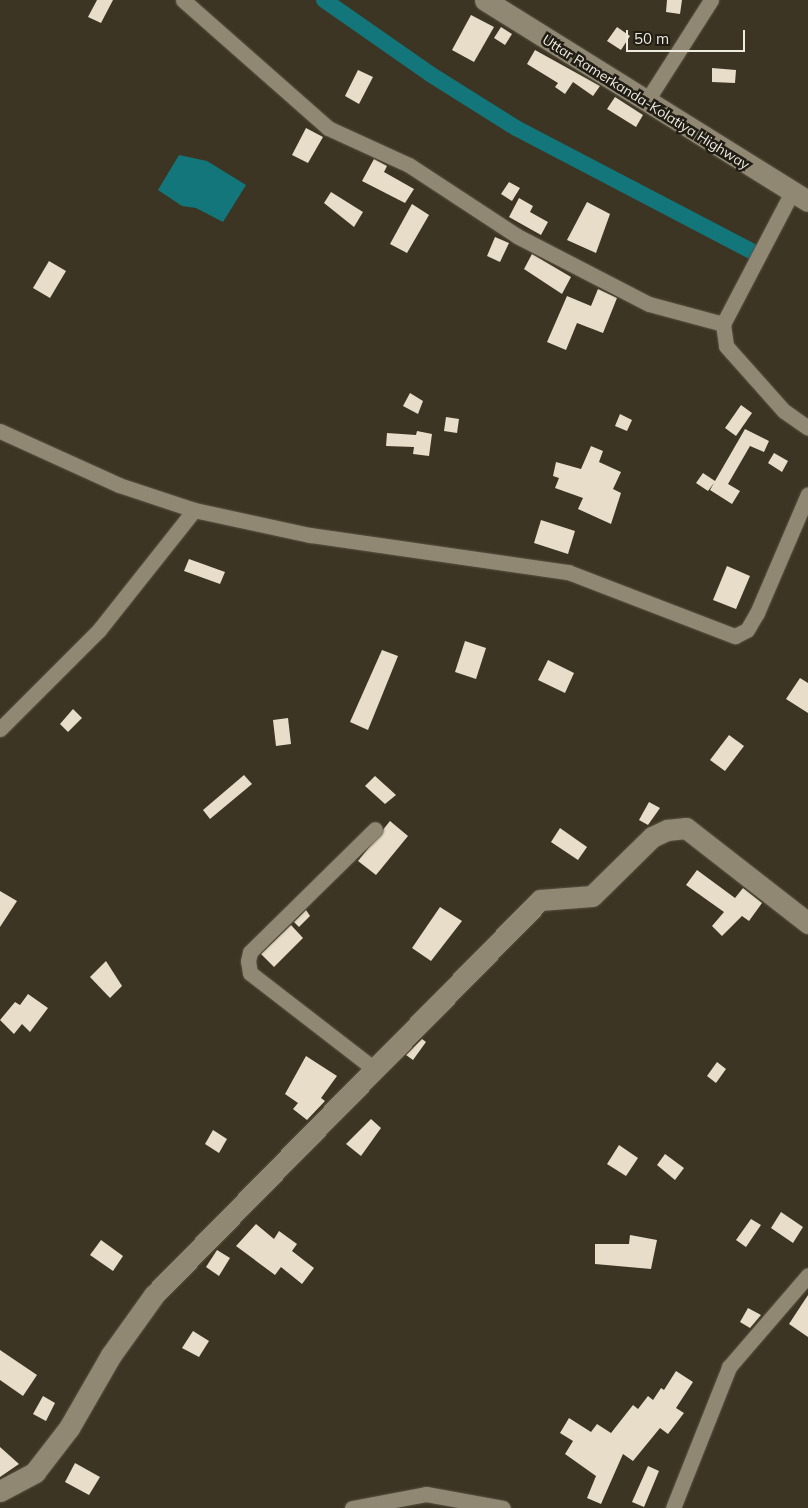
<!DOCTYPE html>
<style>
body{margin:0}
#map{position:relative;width:808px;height:1508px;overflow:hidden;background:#3d3523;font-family:Mulish,sans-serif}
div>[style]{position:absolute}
.water>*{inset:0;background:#12767a}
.canal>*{height:16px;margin:-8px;padding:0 8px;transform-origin:8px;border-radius:8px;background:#12767a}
.building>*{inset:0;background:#e7ddc8}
.roads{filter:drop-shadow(0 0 1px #595242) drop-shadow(0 0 1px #595242)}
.street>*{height:15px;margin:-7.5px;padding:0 7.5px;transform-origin:7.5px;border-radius:7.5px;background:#918874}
.secondary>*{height:21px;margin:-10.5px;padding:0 10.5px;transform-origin:10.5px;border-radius:10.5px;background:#918874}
span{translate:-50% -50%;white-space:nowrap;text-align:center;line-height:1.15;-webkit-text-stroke:5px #201d15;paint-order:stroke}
.street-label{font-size:14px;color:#efeadf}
.scale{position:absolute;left:626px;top:30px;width:119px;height:22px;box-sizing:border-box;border:2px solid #efeadf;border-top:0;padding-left:6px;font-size:15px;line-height:18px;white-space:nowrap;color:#efeadf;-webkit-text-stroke:4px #201d15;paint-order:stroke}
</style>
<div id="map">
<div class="water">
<i style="clip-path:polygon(179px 155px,207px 161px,246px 185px,223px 222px,196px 208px,182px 206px,158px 190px)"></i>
</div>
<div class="canal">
<i style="left:324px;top:0;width:129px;rotate:34.9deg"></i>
<i style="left:430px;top:74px;width:102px;rotate:32.1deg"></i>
<i style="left:516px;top:128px;width:270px;rotate:27.6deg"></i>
</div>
<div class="building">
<i style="clip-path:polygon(97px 0,113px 0,101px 23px,88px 17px)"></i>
<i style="clip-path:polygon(667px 0,682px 0,680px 14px,666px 12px)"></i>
<i style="clip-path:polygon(471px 15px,494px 27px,474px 62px,452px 50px)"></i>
<i style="clip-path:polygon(501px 27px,512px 34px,505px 45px,494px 38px)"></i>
<i style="clip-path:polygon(617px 27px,630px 36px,621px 50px,607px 41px)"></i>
<i style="clip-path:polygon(535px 50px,600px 86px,593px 96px,573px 82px,565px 94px,555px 87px,558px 83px,527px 64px)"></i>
<i style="clip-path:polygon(712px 68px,736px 70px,735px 83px,712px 82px)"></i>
<i style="clip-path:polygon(358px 70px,373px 77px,359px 104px,345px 96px)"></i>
<i style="clip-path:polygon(615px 97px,643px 115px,636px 127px,607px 109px)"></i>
<i style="clip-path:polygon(306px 128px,323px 137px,308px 163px,292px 155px)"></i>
<i style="clip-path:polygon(374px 159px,387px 166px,384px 172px,414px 189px,405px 203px,362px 181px)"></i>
<i style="clip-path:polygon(509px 182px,520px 188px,512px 201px,501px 194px)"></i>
<i style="clip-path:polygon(331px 192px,363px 212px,354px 227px,324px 203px)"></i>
<i style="clip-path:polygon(519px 198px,533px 206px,530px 212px,548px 222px,541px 235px,509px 217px)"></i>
<i style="clip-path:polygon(587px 202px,610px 214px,596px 253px,567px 240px)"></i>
<i style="clip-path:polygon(412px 204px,429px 215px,407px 253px,390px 244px)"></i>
<i style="clip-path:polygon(495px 237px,509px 243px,500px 262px,487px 256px)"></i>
<i style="clip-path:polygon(532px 254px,571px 277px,562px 294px,524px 269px)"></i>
<i style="clip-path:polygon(49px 261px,66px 271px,50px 298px,33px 288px)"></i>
<i style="clip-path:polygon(598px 289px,617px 298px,603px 333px,577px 323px,566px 350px,547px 342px,567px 296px,591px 306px)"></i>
<i style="clip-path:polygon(410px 393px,423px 401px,418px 414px,403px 406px)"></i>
<i style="clip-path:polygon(741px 405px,752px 413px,736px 436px,725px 428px)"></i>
<i style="clip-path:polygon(620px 414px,632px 420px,627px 431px,615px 426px)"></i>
<i style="clip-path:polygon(446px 417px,459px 419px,457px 433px,444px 431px)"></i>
<i style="clip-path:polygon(745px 429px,769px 441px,764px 452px,750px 446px,728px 484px,740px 491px,732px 504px,710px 490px,714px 483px,708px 491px,696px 483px,703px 473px,715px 481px)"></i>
<i style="clip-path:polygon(417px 431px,432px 434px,429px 456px,413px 454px,414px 447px,386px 446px,387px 433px,416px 435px)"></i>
<i style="clip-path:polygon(591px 446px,603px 451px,599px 462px,621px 472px,613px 489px,621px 493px,611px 524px,578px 509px,583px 498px,555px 488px,559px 478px,553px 476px,556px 462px,581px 469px)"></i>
<i style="clip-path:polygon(774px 453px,788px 461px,782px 472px,768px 463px)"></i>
<i style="clip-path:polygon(541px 520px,575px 531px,568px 554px,534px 543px)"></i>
<i style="clip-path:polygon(189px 559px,225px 572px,220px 584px,184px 571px)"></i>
<i style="clip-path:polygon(727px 566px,750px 576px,736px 609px,713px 600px)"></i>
<i style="clip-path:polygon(465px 641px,486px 648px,476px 679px,455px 672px)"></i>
<i style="clip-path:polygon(382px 650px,398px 656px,368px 730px,350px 722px)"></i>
<i style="clip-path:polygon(548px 660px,574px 673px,565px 693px,538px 680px)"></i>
<i style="clip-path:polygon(800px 678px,808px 683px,808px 713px,786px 699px)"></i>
<i style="clip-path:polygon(73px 709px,82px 718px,68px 732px,60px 724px)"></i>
<i style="clip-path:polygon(288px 718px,291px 744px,276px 746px,273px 720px)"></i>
<i style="clip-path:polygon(729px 735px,744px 746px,725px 771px,710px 760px)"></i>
<i style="clip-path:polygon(244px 775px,252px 784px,210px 819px,203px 810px)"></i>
<i style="clip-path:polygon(375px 776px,396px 795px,385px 804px,365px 786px)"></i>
<i style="clip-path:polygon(649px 802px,660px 808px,648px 825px,639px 820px)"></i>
<i style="clip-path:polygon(390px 821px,408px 836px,376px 875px,358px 861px)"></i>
<i style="clip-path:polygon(560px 828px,587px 847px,578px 860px,551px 842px)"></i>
<i style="clip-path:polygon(697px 870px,735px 898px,743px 888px,762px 903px,749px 921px,742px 916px,722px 936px,712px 926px,724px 912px,686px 885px)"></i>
<i style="clip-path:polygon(0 891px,17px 901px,0 927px)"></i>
<i style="clip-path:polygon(440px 907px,462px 921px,431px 961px,412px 948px)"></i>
<i style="clip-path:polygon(306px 910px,310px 916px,299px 927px,294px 922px)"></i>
<i style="clip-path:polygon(291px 925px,303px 938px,274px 967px,261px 954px)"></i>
<i style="clip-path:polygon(106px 961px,122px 986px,110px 998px,90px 977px)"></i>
<i style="clip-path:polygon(28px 994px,48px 1008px,30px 1032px,22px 1024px,14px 1034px,0 1020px,15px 1002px,20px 1005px)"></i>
<i style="clip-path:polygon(422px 1039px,426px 1042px,413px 1060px,406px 1055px)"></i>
<i style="clip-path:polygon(306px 1056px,337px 1076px,321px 1098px,325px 1101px,307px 1120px,293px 1109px,298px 1103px,285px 1094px)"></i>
<i style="clip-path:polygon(717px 1062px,726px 1069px,716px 1083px,707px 1076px)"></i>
<i style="clip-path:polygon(371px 1119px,381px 1128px,361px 1156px,346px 1144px)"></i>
<i style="clip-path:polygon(213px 1130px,227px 1139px,219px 1153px,205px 1144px)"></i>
<i style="clip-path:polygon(619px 1145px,638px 1158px,626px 1176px,607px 1164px)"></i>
<i style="clip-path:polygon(665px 1154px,684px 1168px,675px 1180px,657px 1165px)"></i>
<i style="clip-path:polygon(781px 1212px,803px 1227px,793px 1243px,771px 1228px)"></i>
<i style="clip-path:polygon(751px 1219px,761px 1225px,746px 1247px,736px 1240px)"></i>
<i style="clip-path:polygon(256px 1224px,274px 1239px,279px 1231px,297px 1244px,292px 1251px,314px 1268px,302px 1284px,281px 1267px,275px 1275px,236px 1246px)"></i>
<i style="clip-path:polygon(630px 1235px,657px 1240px,651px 1269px,595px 1264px,595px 1244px,629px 1244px)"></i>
<i style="clip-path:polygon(101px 1240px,123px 1256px,113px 1271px,90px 1255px)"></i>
<i style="clip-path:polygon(217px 1250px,230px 1258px,219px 1276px,206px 1267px)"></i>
<i style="clip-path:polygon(808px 1295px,808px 1337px,789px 1324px)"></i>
<i style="clip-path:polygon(748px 1308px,761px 1315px,750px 1328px,740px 1322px)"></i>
<i style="clip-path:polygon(193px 1331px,209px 1341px,199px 1357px,182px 1348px)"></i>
<i style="clip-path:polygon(0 1350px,37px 1375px,23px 1396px,0 1380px)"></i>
<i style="clip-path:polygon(676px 1371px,693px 1382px,676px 1408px,684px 1413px,668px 1434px,660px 1428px,633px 1461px,623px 1454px,601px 1504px,587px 1498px,596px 1476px,565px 1454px,573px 1441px,560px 1433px,569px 1418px,591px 1432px,597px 1424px,611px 1433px,633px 1405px,638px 1409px,648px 1396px,653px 1400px,661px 1388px,664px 1390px)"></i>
<i style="clip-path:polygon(43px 1396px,55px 1403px,46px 1421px,33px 1414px)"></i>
<i style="clip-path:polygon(0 1447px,19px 1464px,0 1477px)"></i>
<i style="clip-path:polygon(75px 1463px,100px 1477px,89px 1495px,65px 1482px)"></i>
<i style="clip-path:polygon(648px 1466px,659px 1471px,644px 1507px,632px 1502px)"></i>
</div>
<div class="roads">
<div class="street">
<i style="left:183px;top:0;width:193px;rotate:41.4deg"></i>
<i style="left:328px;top:128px;width:89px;rotate:24.6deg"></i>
<i style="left:409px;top:165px;width:129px;rotate:33.3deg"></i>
<i style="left:517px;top:236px;width:148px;rotate:27.3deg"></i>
<i style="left:649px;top:304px;width:77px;rotate:15.1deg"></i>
<i style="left:646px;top:102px;width:121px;rotate:-57.5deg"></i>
<i style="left:791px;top:194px;width:147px;rotate:117.6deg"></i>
<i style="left:723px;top:324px;width:22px;rotate:82deg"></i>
<i style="left:726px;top:346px;width:87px;rotate:48.3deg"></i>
<i style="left:784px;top:411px;width:29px;rotate:35deg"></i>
<i style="left:0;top:431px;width:131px;rotate:24.4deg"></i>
<i style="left:119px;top:485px;width:79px;rotate:18.4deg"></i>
<i style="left:194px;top:510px;width:119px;rotate:12.2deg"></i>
<i style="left:310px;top:535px;width:261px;rotate:8.2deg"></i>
<i style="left:568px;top:572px;width:179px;rotate:21deg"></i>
<i style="left:735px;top:636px;width:13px;rotate:-27deg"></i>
<i style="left:747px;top:630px;width:20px;rotate:-60deg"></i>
<i style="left:757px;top:613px;width:129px;rotate:-66.8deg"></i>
<i style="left:0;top:729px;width:140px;rotate:-45deg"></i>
<i style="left:99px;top:630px;width:153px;rotate:-51.6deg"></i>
<i style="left:373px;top:1068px;width:155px;rotate:-142.3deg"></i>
<i style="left:250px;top:973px;width:12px;rotate:-99deg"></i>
<i style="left:248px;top:961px;width:9px;rotate:-77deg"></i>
<i style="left:250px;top:952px;width:175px;rotate:-44.5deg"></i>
<i style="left:352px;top:1508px;width:75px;rotate:-10.7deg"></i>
<i style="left:426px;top:1494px;width:78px;rotate:10.3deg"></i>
<i style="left:673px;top:1508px;width:152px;rotate:-68.3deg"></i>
<i style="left:729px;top:1367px;width:121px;rotate:-49.3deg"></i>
</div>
<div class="secondary">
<i style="left:485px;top:0;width:380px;rotate:31.9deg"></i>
<i style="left:0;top:1491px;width:40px;rotate:-28deg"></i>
<i style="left:35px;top:1472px;width:56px;rotate:-52.3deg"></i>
<i style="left:69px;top:1428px;width:84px;rotate:-60.1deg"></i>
<i style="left:111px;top:1355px;width:74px;rotate:-54.4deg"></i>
<i style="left:154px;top:1295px;width:552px;rotate:-45.66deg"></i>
<i style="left:540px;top:900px;width:52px;rotate:-4.4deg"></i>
<i style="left:592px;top:896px;width:84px;rotate:-44.5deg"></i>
<i style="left:652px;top:837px;width:17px;rotate:-25deg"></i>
<i style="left:667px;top:830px;width:19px;rotate:-6deg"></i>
<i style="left:686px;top:828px;width:155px;rotate:37.9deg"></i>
</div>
</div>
<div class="street-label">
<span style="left:646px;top:102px;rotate:32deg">Uttar Ramerkanda-Kolatiya Highway</span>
</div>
<div class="scale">50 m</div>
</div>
